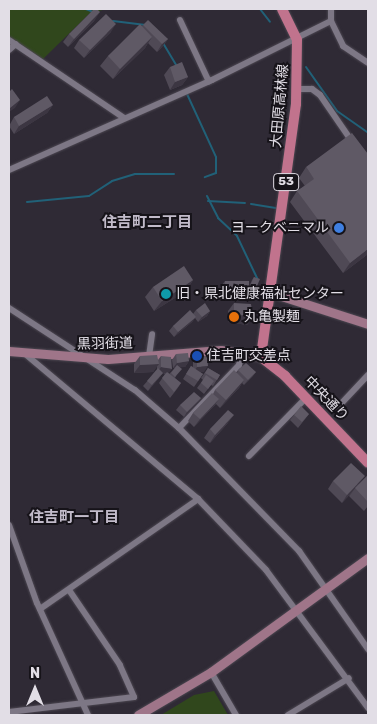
<!DOCTYPE html>
<meta charset="utf-8">
<style>
body{margin:0}
#map{position:relative;width:377px;height:724px;overflow:hidden;background:#2f2a35;font-family:Rubik,"Noto Sans JP",sans-serif}
div>[style]{position:absolute}
.green>*{inset:0;background:#30471c}
.stream>*{height:2px;margin:-1px;padding:0 1px;transform-origin:1px;border-radius:1px;background:#216178}
.roads{filter:drop-shadow(0 0 1px #4c4751) drop-shadow(0 0 1px #4c4751)}
.street>*{height:6px;margin:-3px;padding:0 3px;transform-origin:3px;border-radius:3px;background:#7d7785}
.secondary>*{height:9px;margin:-4.5px;padding:0 4.5px;transform-origin:4.5px;border-radius:4.5px;background:#9f7589}
.primary>*{height:10px;margin:-5px;padding:0 5px;transform-origin:5px;border-radius:5px;background:#c1738d}
.wall>*{inset:0;background:#4f4955}
.shaded-wall>*{inset:0;background:#3c3642}
.building>*{inset:0;background:#5f5965}
.dots>*{width:14px;height:14px;translate:-50% -50%;box-sizing:border-box;border:2px solid #161319;border-radius:50%}
span{translate:-50% -50%;white-space:nowrap;text-align:center;line-height:1.15;-webkit-text-stroke:4px #161319;paint-order:stroke}
.shield-label span{padding:1px 4px;background:#161319;border:1px solid;border-radius:4px;-webkit-text-stroke-width:0}
.shield-label{font-size:12px;color:#e2dee6;font-weight:700}
.street-label{font-size:14px;color:#e2dee6}
.poi-label{font-size:14px;color:#e2dee6}
.right{translate:-100% -50%;text-align:right}
.left{translate:0 -50%;text-align:left}
.neighbourhood-label{font-size:15px;color:#c2bbca;font-weight:700}
.frame{position:absolute;inset:0;border:10px solid #e2dee6;pointer-events:none}
.north{position:absolute;left:10px;top:664px;width:50px;height:50px;-webkit-text-stroke:4px #161319;paint-order:stroke;rotate:0deg;font-size:14px;font-weight:700;line-height:20px;text-align:center;color:#e2dee6}
.north::after{content:'';display:block;margin:auto;width:18px;height:22px;background:#e2dee6;clip-path:polygon(50% 0,100% 100%,50% 72%,0 100%)}
</style>
<div id="map">
<div class="green">
<i style="clip-path:polygon(9px 9px,106px 9px,89px 14px,43px 59px,9px 37px)"></i>
<i style="clip-path:polygon(214px 691px,228px 715px,161px 715px,194px 695px)"></i>
</div>
<div class="stream">
<i style="left:86px;top:9px;width:8px;rotate:23deg"></i>
<i style="left:260px;top:9px;width:16px;rotate:52deg"></i>
<i style="left:113px;top:21px;width:33px;rotate:7deg"></i>
<i style="left:163px;top:43px;width:27px;rotate:59deg"></i>
<i style="left:306px;top:67px;width:54px;rotate:54.8deg"></i>
<i style="left:337px;top:111px;width:38px;rotate:35deg"></i>
<i style="left:187px;top:94px;width:69px;rotate:65.3deg"></i>
<i style="left:216px;top:157px;width:16px;rotate:90deg"></i>
<i style="left:216px;top:173px;width:12px;rotate:160deg"></i>
<i style="left:207px;top:196px;width:25px;rotate:63deg"></i>
<i style="left:218px;top:218px;width:26px;rotate:43deg"></i>
<i style="left:237px;top:236px;width:49px;rotate:64.5deg"></i>
<i style="left:208px;top:201px;width:37px;rotate:3deg"></i>
<i style="left:27px;top:202px;width:62px;rotate:-5.5deg"></i>
<i style="left:89px;top:196px;width:27px;rotate:-33deg"></i>
<i style="left:112px;top:181px;width:24px;rotate:-17deg"></i>
<i style="left:135px;top:174px;width:39px"></i>
<i style="left:251px;top:204px;width:25px;rotate:9deg"></i>
</div>
<div class="roads">
<div class="street">
<i style="left:180px;top:20px;width:68px;rotate:64.9deg"></i>
<i style="left:331px;top:21px;width:12px;rotate:-90deg"></i>
<i style="left:9px;top:40px;width:139px;rotate:34.1deg"></i>
<i style="left:9px;top:50px;width:9px;rotate:-41deg"></i>
<i style="left:297px;top:89px;width:15px"></i>
<i style="left:312px;top:89px;width:10px;rotate:37deg"></i>
<i style="left:320px;top:95px;width:58px;rotate:55.5deg"></i>
<i style="left:9px;top:170px;width:222px;rotate:-23.9deg"></i>
<i style="left:212px;top:80px;width:133px;rotate:-26.4deg"></i>
<i style="left:331px;top:21px;width:28px;rotate:64deg"></i>
<i style="left:343px;top:46px;width:30px;rotate:34deg"></i>
<i style="left:9px;top:308px;width:150px;rotate:33.1deg"></i>
<i style="left:135px;top:390px;width:58px;rotate:40.8deg"></i>
<i style="left:179px;top:428px;width:172px;rotate:45.7deg"></i>
<i style="left:299px;top:551px;width:120px;rotate:54.9deg"></i>
<i style="left:24px;top:353px;width:227px;rotate:40deg"></i>
<i style="left:198px;top:499px;width:98px;rotate:46.2deg"></i>
<i style="left:266px;top:570px;width:172px;rotate:53.5deg"></i>
<i style="left:149px;top:356px;width:22px;rotate:-82deg"></i>
<i style="left:338px;top:407px;width:44px;rotate:-46.8deg"></i>
<i style="left:179px;top:428px;width:87px;rotate:-46.4deg"></i>
<i style="left:239px;top:365px;width:12px;rotate:-76deg"></i>
<i style="left:249px;top:456px;width:81px;rotate:-45.5deg"></i>
<i style="left:9px;top:525px;width:83px;rotate:70.3deg"></i>
<i style="left:37px;top:603px;width:123px;rotate:65.5deg"></i>
<i style="left:40px;top:609px;width:193px;rotate:-34.8deg"></i>
<i style="left:211px;top:672px;width:50px;rotate:59.8deg"></i>
<i style="left:9px;top:712px;width:126px;rotate:-6.8deg"></i>
<i style="left:134px;top:697px;width:35px;rotate:-114deg"></i>
<i style="left:120px;top:665px;width:91px;rotate:-124.2deg"></i>
<i style="left:288px;top:715px;width:71px;rotate:-31.2deg"></i>
</div>
<div class="secondary">
<i style="left:272px;top:293px;width:101px;rotate:17.9deg"></i>
<i style="left:9px;top:351px;width:99px;rotate:4.6deg"></i>
<i style="left:108px;top:359px;width:113px;rotate:-4.6deg"></i>
<i style="left:221px;top:350px;width:41px;rotate:9.9deg"></i>
<i style="left:138px;top:715px;width:85px;rotate:-30.5deg"></i>
<i style="left:211px;top:672px;width:194px;rotate:-36deg"></i>
</div>
<div class="primary">
<i style="left:282px;top:9px;width:34px;rotate:64deg"></i>
<i style="left:297px;top:40px;width:64px;rotate:90.9deg"></i>
<i style="left:296px;top:104px;width:255px;rotate:97.9deg"></i>
<i style="left:261px;top:357px;width:31px;rotate:38deg"></i>
<i style="left:285px;top:376px;width:120px;rotate:46.3deg"></i>
</div>
</div>
<div class="wall">
<i style="clip-path:polygon(95px 20px,68px 47px,63px 42px,69px 34px)"></i>
<i style="clip-path:polygon(143px 25px,168px 39px,162px 47px,157px 52px,148px 43px,145px 48px,113px 79px,100px 66px,108px 56px)"></i>
<i style="clip-path:polygon(111px 32px,84px 58px,74px 48px,79px 40px)"></i>
<i style="clip-path:polygon(170px 67px,188px 77px,182px 85px,170px 90px,164px 75px)"></i>
<i style="clip-path:polygon(53px 105px,47px 113px,14px 134px,9px 126px,14px 117px)"></i>
<i style="clip-path:polygon(306px 167px,368px 254px,343px 273px,290px 202px,297px 191px,305px 186px,299px 178px)"></i>
<i style="clip-path:polygon(254px 277px,257px 286px,255px 289px,249px 287px,244px 298px,219px 298px,219px 289px,225px 281px,249px 287px,252px 280px)"></i>
<i style="clip-path:polygon(193px 280px,186px 291px,154px 311px,145px 297px,153px 287px)"></i>
<i style="clip-path:polygon(234px 303px,253px 317px,247px 325px,228px 322px,228px 311px)"></i>
<i style="clip-path:polygon(196px 310px,210px 311px,207px 316px,198px 322px,195px 318px,192px 322px,174px 337px,169px 331px,173px 326px,193px 314px)"></i>
<i style="clip-path:polygon(176px 354px,189px 361px,185px 367px,180px 367px,175px 378px,181px 383px,177px 389px,170px 398px,159px 383px,165px 374px,163px 373px,148px 391px,143px 386px,157px 370px,157px 366px,153px 372px,134px 373px,134px 364px,140px 356px,158px 360px,161px 356px,169px 374px,175px 368px,173px 368px,172px 360px)"></i>
<i style="clip-path:polygon(197px 357px,204px 372px,200px 372px,203px 374px,194px 387px,183px 379px,191px 366px,193px 367px,193px 362px)"></i>
<i style="clip-path:polygon(208px 368px,220px 375px,213px 386px,211px 385px,204px 394px,197px 388px,203px 380px,201px 378px)"></i>
<i style="clip-path:polygon(238px 370px,256px 372px,252px 377px,244px 385px,242px 383px,239px 388px,220px 408px,216px 404px,213px 407px,194px 427px,188px 421px,193px 413px,213px 394px,215px 390px,237px 373px)"></i>
<i style="clip-path:polygon(201px 398px,197px 404px,184px 417px,176px 410px,180px 405px)"></i>
<i style="clip-path:polygon(309px 414px,298px 428px,290px 420px,294px 415px)"></i>
<i style="clip-path:polygon(228px 423px,210px 443px,204px 438px,210px 429px)"></i>
<i style="clip-path:polygon(368px 475px,368px 506px,364px 511px,349px 496px,354px 490px,342px 503px,328px 489px,333px 481px,359px 484px)"></i>
</div>
<div class="shaded-wall">
<i style="clip-path:polygon(100px 12px,95px 20px,68px 47px,74px 39px)"></i>
<i style="clip-path:polygon(116px 24px,111px 32px,84px 58px,90px 50px)"></i>
<i style="clip-path:polygon(152px 37px,145px 48px,113px 79px,120px 69px)"></i>
<i style="clip-path:polygon(168px 39px,162px 47px,157px 52px,162px 44px)"></i>
<i style="clip-path:polygon(188px 77px,182px 85px,170px 90px,175px 82px)"></i>
<i style="clip-path:polygon(20px 100px,15px 108px,9px 112px,9px 109px)"></i>
<i style="clip-path:polygon(53px 105px,47px 113px,14px 134px,19px 126px)"></i>
<i style="clip-path:polygon(368px 249px,368px 254px,343px 273px,350px 263px)"></i>
<i style="clip-path:polygon(193px 280px,186px 291px,154px 311px,162px 301px)"></i>
<i style="clip-path:polygon(251px 284px,257px 286px,255px 289px,249px 287px)"></i>
<i style="clip-path:polygon(225px 290px,249px 290px,244px 298px,219px 298px)"></i>
<i style="clip-path:polygon(210px 311px,207px 316px,198px 322px,202px 317px)"></i>
<i style="clip-path:polygon(234px 314px,253px 317px,247px 325px,228px 322px)"></i>
<i style="clip-path:polygon(196px 317px,192px 322px,174px 337px,178px 332px)"></i>
<i style="clip-path:polygon(189px 361px,185px 367px,173px 368px,177px 363px)"></i>
<i style="clip-path:polygon(159px 364px,153px 372px,134px 373px,140px 365px)"></i>
<i style="clip-path:polygon(208px 366px,204px 372px,194px 372px,197px 367px)"></i>
<i style="clip-path:polygon(161px 367px,172px 369px,168px 374px,163px 373px,148px 391px,152px 385px,157px 372px)"></i>
<i style="clip-path:polygon(256px 372px,252px 377px,244px 385px,248px 380px)"></i>
<i style="clip-path:polygon(244px 380px,239px 388px,220px 408px,226px 400px)"></i>
<i style="clip-path:polygon(201px 398px,197px 404px,184px 417px,187px 412px)"></i>
<i style="clip-path:polygon(219px 399px,213px 407px,194px 427px,200px 419px)"></i>
<i style="clip-path:polygon(234px 415px,228px 423px,210px 443px,215px 435px)"></i>
<i style="clip-path:polygon(365px 476px,359px 484px,342px 503px,347px 495px)"></i>
</div>
<div class="building">
<i style="clip-path:polygon(94px 9px,97px 9px,100px 12px,74px 39px,69px 34px)"></i>
<i style="clip-path:polygon(106px 14px,116px 24px,90px 50px,79px 40px)"></i>
<i style="clip-path:polygon(148px 20px,168px 39px,162px 44px,143px 25px)"></i>
<i style="clip-path:polygon(140px 24px,152px 37px,120px 69px,108px 56px)"></i>
<i style="clip-path:polygon(182px 62px,188px 77px,175px 82px,170px 67px)"></i>
<i style="clip-path:polygon(12px 89px,20px 100px,9px 109px,9px 92px)"></i>
<i style="clip-path:polygon(47px 96px,53px 105px,19px 126px,14px 117px)"></i>
<i style="clip-path:polygon(352px 133px,368px 154px,368px 249px,350px 263px,297px 191px,314px 179px,306px 167px)"></i>
<i style="clip-path:polygon(184px 266px,193px 280px,162px 301px,153px 287px)"></i>
<i style="clip-path:polygon(254px 277px,260px 279px,257px 286px,251px 284px)"></i>
<i style="clip-path:polygon(225px 281px,249px 281px,249px 290px,225px 290px)"></i>
<i style="clip-path:polygon(205px 303px,210px 311px,202px 317px,196px 310px)"></i>
<i style="clip-path:polygon(234px 303px,251px 304px,253px 317px,234px 314px)"></i>
<i style="clip-path:polygon(190px 310px,196px 317px,178px 332px,173px 326px)"></i>
<i style="clip-path:polygon(188px 353px,189px 361px,177px 363px,176px 354px)"></i>
<i style="clip-path:polygon(157px 355px,159px 364px,140px 365px,140px 356px)"></i>
<i style="clip-path:polygon(161px 356px,171px 357px,172px 369px,161px 367px)"></i>
<i style="clip-path:polygon(207px 356px,208px 366px,197px 367px,197px 357px)"></i>
<i style="clip-path:polygon(246px 363px,256px 372px,248px 380px,238px 370px)"></i>
<i style="clip-path:polygon(177px 365px,182px 369px,175px 377px,171px 373px)"></i>
<i style="clip-path:polygon(191px 366px,203px 374px,198px 381px,186px 374px)"></i>
<i style="clip-path:polygon(158px 368px,163px 373px,152px 385px,147px 381px)"></i>
<i style="clip-path:polygon(208px 368px,220px 375px,217px 380px,205px 373px)"></i>
<i style="clip-path:polygon(234px 370px,244px 380px,226px 400px,215px 390px)"></i>
<i style="clip-path:polygon(167px 372px,181px 383px,174px 392px,162px 378px)"></i>
<i style="clip-path:polygon(206px 375px,214px 381px,208px 389px,201px 383px)"></i>
<i style="clip-path:polygon(194px 392px,201px 398px,187px 412px,180px 405px)"></i>
<i style="clip-path:polygon(212px 393px,219px 399px,200px 419px,193px 413px)"></i>
<i style="clip-path:polygon(301px 406px,309px 414px,302px 422px,294px 415px)"></i>
<i style="clip-path:polygon(228px 410px,234px 415px,215px 435px,210px 429px)"></i>
<i style="clip-path:polygon(351px 463px,365px 476px,347px 495px,333px 481px)"></i>
<i style="clip-path:polygon(368px 475px,368px 502px,355px 488px)"></i>
</div>
<div class="dots">
<i style="left:339px;top:228px;background:#3f7fe0"></i>
<i style="left:166px;top:294px;background:#0f9aa8"></i>
<i style="left:234px;top:317px;background:#e8710a"></i>
<i style="left:197px;top:356px;background:#1a4fb4"></i>
</div>
<div class="shield-label">
<span style="left:286px;top:182px">53</span>
</div>
<div class="street-label">
<span style="left:280px;top:106px;rotate:-85deg">大田原高林線</span>
<span style="left:105px;top:344px;rotate:-1deg">黒羽街道</span>
<span style="left:326px;top:399px;rotate:46deg">中央通り</span>
</div>
<div class="poi-label">
<span class="right" style="left:329px;top:228px">ヨークベニマル</span>
<span class="left" style="left:176px;top:294px">旧・県北健康福祉センター</span>
<span class="left" style="left:244px;top:317px">丸亀製麺</span>
<span class="left" style="left:207px;top:356px">住吉町交差点</span>
</div>
<div class="neighbourhood-label">
<span style="left:147px;top:223px">住吉町二丁目</span>
<span style="left:74px;top:518px">住吉町一丁目</span>
</div>
<div class="frame"></div>
<div class="north">N</div>
</div>
